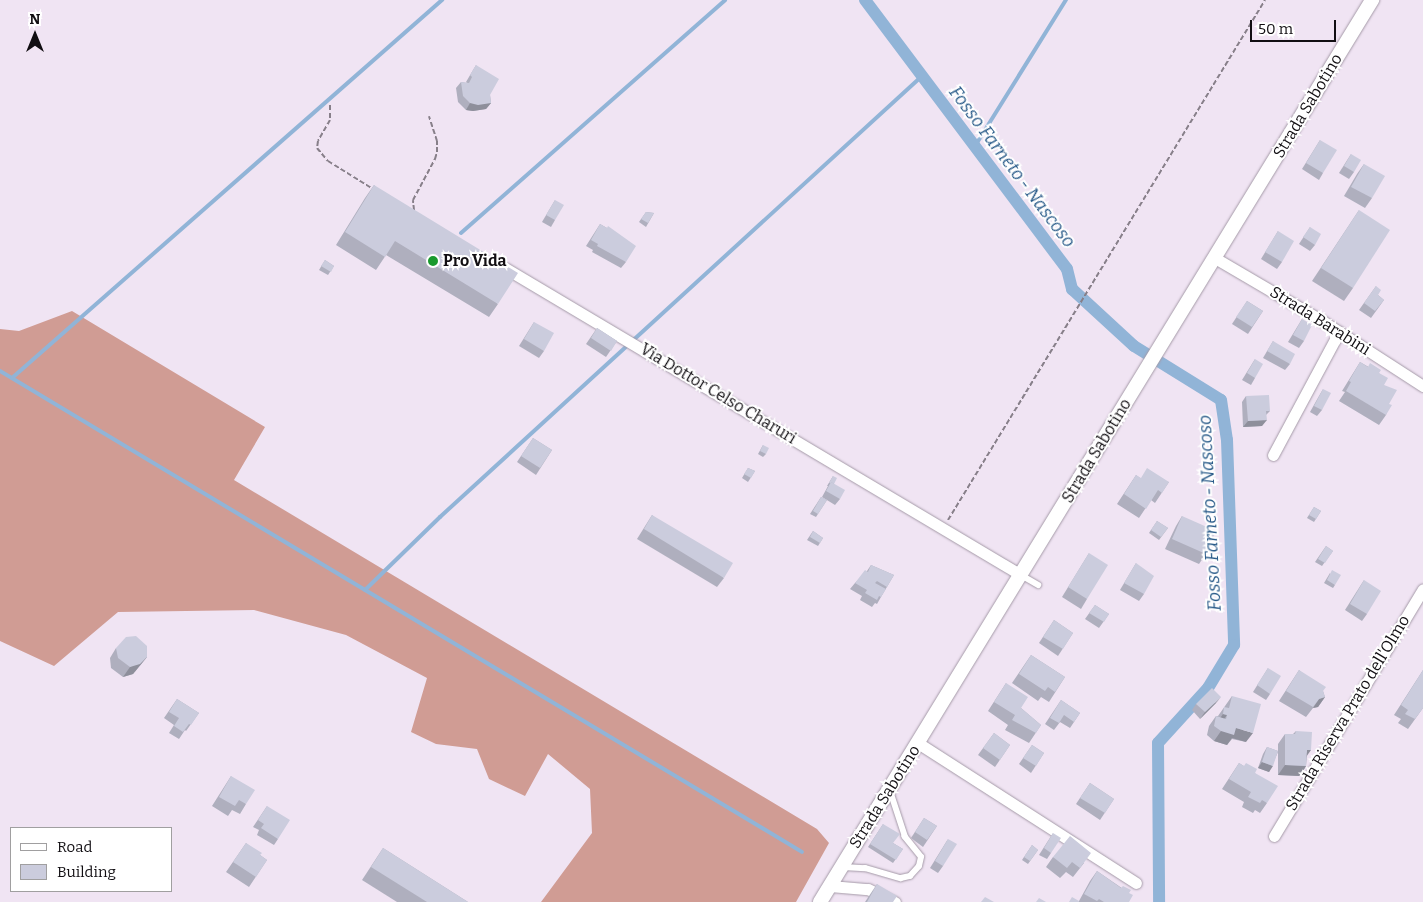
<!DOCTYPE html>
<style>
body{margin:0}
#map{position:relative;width:1423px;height:902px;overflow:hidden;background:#f0e4f3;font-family:Bitter,serif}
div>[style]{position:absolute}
.forest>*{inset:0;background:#d09c94}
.stream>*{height:4px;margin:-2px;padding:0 2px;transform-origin:2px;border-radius:2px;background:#91b4d7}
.canal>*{height:12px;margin:-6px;padding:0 6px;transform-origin:6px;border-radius:6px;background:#91b4d7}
.path>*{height:2px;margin-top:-1px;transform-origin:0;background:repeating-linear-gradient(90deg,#877f89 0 5px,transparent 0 7.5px)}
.roads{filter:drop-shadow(0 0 1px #a59aa8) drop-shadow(0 0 1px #a59aa8)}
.service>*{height:5.5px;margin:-2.75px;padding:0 2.75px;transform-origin:2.75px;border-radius:2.75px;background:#fff}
.minor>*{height:11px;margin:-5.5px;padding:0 5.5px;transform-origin:5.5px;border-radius:5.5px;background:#fff}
.tertiary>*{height:14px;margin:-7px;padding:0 7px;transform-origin:7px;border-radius:7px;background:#fff}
.wall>*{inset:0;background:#afafbe}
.shaded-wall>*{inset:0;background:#8e8f9b}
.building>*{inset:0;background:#cbccdd}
.dots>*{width:14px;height:14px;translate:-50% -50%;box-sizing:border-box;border:2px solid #fff;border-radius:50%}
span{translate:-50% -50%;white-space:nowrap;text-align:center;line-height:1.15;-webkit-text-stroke:4px #fff;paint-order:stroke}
.street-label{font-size:16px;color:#110e12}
.poi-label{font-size:16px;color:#110e12;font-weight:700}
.left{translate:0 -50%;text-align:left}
.water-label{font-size:18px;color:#275988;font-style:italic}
.legend{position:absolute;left:10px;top:827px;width:162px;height:65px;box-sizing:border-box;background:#fff;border:1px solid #a09fa0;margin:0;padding:6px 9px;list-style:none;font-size:15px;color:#110e12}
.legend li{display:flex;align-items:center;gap:10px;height:25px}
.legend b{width:25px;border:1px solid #a09fa0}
.north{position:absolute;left:10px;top:10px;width:50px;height:50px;-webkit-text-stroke:4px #fff;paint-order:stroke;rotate:0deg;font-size:14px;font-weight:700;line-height:20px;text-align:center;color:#110e12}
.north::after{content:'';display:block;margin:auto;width:18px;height:22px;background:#110e12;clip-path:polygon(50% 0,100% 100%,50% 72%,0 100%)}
.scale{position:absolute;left:1250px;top:20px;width:86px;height:22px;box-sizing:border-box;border:2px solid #110e12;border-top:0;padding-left:6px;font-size:15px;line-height:18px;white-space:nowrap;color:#110e12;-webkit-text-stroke:4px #fff;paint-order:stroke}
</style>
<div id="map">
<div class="forest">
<i style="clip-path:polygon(72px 311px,265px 427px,234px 480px,817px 829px,829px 843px,796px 902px,541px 902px,592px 833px,590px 789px,548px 754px,525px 796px,489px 779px,477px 749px,436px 744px,411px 732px,427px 678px,346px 635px,254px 610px,118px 612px,54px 666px,0 641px,0 329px,19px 331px)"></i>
</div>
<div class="stream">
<i style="left:975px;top:146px;width:172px;rotate:-58.1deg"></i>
<i style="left:461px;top:233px;width:352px;rotate:-41.4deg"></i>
<i style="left:0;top:371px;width:935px;rotate:30.95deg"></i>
<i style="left:12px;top:378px;width:573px;rotate:-41.32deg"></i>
<i style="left:365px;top:590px;width:105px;rotate:-44.2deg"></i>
<i style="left:440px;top:517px;width:653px;rotate:-42.46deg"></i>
</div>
<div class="canal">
<i style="left:865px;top:0;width:336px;rotate:53.1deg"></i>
<i style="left:1067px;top:269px;width:21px;rotate:76deg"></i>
<i style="left:1072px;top:289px;width:84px;rotate:42.6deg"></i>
<i style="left:1134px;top:346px;width:102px;rotate:31.8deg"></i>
<i style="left:1221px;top:400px;width:40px;rotate:81.5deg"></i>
<i style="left:1227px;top:440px;width:205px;rotate:88deg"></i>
<i style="left:1234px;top:645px;width:50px;rotate:121.2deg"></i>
<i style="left:1208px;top:688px;width:74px;rotate:132.3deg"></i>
<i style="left:1158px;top:743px;width:159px;rotate:89.6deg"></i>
</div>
<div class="path">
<i style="left:330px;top:105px;width:15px;rotate:90deg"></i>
<i style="left:330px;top:120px;width:24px;rotate:120deg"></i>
<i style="left:318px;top:141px;width:7px;rotate:98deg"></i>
<i style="left:317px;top:148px;width:17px;rotate:50deg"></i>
<i style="left:328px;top:161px;width:53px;rotate:31.9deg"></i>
<i style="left:414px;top:210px;width:10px;rotate:-96deg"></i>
<i style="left:413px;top:200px;width:47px;rotate:-61.8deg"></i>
<i style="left:435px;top:159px;width:7px;rotate:-74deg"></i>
<i style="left:437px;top:152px;width:11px;rotate:-90deg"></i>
<i style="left:437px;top:141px;width:26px;rotate:-108deg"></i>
<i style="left:948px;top:520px;width:609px;rotate:-58.63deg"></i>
</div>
<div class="roads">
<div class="service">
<i style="left:1021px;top:575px;width:20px;rotate:30deg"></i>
<i style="left:843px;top:867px;width:22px;rotate:3deg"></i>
<i style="left:865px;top:868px;width:37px;rotate:16deg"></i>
<i style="left:901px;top:878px;width:9px;rotate:-13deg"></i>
<i style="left:910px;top:876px;width:13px;rotate:-48deg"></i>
<i style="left:919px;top:866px;width:9px;rotate:-77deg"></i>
<i style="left:921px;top:857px;width:26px;rotate:-129deg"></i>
<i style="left:905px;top:837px;width:48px;rotate:-108.1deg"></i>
</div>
<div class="minor">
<i style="left:1215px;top:258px;width:126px;rotate:30.4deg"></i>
<i style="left:1324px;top:322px;width:118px;rotate:32.9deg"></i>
<i style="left:505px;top:268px;width:600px;rotate:30.75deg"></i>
<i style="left:1273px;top:455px;width:140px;rotate:-61.8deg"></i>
<i style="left:918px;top:743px;width:259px;rotate:32.7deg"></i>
<i style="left:1274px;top:836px;width:288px;rotate:-58.9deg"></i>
<i style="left:830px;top:886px;width:38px;rotate:5deg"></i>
<i style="left:868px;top:889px;width:30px;rotate:26deg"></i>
</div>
<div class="tertiary">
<i style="left:820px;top:902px;width:1058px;rotate:-58.53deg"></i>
</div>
</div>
<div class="wall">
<i style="clip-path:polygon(476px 65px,490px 95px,491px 103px,486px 109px,473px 111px,466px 110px,458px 102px,456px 88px,461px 82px,467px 83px,466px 82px)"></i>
<i style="clip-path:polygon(1320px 140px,1323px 173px,1319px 180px,1302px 169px)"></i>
<i style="clip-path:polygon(1351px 154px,1354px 172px,1349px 179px,1339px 173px)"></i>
<i style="clip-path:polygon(1364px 164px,1372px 198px,1365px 208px,1344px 196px,1357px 174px)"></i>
<i style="clip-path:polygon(374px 185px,498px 304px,489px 317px,386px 255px,376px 270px,336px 245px,365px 198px)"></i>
<i style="clip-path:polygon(555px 200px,555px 220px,551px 227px,542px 222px)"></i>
<i style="clip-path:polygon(1359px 210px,1353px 288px,1344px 301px,1312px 281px)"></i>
<i style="clip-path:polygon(646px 212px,654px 213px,646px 227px,639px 222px)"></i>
<i style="clip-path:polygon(600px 224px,607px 228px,626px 262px,621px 268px,592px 252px,593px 250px,586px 246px)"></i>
<i style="clip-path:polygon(1310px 227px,1315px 245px,1310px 251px,1299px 244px)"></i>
<i style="clip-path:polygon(1278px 231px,1282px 262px,1277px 269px,1261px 259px)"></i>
<i style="clip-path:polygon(325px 260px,334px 266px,328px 275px,319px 270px)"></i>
<i style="clip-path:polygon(1376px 286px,1378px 295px,1384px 300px,1371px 318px,1359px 310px)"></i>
<i style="clip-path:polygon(1247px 301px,1263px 311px,1248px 334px,1232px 324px)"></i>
<i style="clip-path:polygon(1302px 319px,1304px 341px,1299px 348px,1288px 342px)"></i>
<i style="clip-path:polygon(534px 322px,544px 351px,539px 358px,519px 346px)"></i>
<i style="clip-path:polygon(597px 328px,617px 341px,606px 357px,586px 344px)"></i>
<i style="clip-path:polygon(1273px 341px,1290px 364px,1285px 370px,1263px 358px)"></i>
<i style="clip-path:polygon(1255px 359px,1255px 378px,1251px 385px,1242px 380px)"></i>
<i style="clip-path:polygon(1360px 362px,1379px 373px,1384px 385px,1389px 404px,1386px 415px,1379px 425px,1339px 401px,1345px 392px,1342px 391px)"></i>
<i style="clip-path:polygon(1323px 389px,1322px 410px,1317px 416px,1310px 412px,1319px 396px)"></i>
<i style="clip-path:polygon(1246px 396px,1270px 411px,1266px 415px,1262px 426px,1243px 427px,1242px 402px)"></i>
<i style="clip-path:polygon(533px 438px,552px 450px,536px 475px,517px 462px)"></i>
<i style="clip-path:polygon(763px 445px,766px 454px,763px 457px,758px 454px)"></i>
<i style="clip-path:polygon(748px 468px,755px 471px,748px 482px,742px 478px)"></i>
<i style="clip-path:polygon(1136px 475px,1140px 478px,1169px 482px,1155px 503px,1151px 500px,1139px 518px,1117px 504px)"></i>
<i style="clip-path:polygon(833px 476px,834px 484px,840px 499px,835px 505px,822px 497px,828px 486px,827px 486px)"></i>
<i style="clip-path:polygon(821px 497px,827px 500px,816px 517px,810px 514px)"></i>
<i style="clip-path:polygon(1314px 507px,1321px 511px,1314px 522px,1307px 518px)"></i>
<i style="clip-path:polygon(652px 515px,724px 578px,717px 587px,637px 539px)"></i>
<i style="clip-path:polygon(1182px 516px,1206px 554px,1199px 564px,1165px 549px,1176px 526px)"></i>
<i style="clip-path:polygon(1157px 521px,1168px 528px,1159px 540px,1149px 533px)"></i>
<i style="clip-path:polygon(813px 531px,823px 538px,818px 546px,807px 540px)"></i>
<i style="clip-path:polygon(1326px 546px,1333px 551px,1322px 566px,1315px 562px)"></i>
<i style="clip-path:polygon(1089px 553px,1087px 599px,1081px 609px,1062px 597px)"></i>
<i style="clip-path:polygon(1136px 563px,1144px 594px,1139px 601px,1120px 590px)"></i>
<i style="clip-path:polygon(871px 565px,894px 575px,881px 597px,877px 604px,875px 603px,872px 607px,860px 600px,862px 596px,850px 589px,855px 583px,867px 571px)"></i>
<i style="clip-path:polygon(1330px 573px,1335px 585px,1333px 588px,1324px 583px)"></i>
<i style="clip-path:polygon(1364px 580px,1367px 614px,1362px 621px,1345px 610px)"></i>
<i style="clip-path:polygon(1095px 605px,1109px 614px,1099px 628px,1085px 619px)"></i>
<i style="clip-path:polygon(1054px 620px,1073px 633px,1058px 656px,1039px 643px)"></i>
<i style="clip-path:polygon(116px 648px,147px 657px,133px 674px,123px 677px,111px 668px,110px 658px)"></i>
<i style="clip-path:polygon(1031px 655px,1065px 677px,1049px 702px,1041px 697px,1038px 701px,1012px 683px)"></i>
<i style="clip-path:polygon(1268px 668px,1270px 694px,1266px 700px,1253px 692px)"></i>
<i style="clip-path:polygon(1299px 670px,1323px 691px,1325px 697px,1318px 707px,1313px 708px,1306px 717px,1279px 701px)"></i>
<i style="clip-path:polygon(1423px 670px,1423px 708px,1408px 729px,1398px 723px,1401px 719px,1394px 715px)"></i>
<i style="clip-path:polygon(1006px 683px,1021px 708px,1041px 725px,1029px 743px,1005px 730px,1008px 725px,988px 711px)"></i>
<i style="clip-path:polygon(1232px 696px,1246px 742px,1232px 739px,1227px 745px,1214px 741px,1207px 735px,1209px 726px,1216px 716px,1218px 716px)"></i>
<i style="clip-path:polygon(177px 699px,199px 713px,186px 731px,185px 730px,179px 739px,169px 733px,174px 725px,164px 718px)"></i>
<i style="clip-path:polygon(1061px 700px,1080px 713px,1070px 728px,1060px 722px,1054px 730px,1045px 724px)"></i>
<i style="clip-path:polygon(1216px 703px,1200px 719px,1192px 710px,1196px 704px)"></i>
<i style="clip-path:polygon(1296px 731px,1307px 756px,1306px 766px,1300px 776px,1278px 775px,1278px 752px,1269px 772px,1258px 768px,1263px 754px,1267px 747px,1278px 751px,1278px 744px,1285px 734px,1293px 734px)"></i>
<i style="clip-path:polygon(994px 733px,1010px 745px,995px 767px,978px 755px)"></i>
<i style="clip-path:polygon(1032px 745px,1044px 753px,1031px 773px,1019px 764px)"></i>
<i style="clip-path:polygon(1239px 763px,1255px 773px,1267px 803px,1260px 813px,1255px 810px,1253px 813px,1242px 807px,1244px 802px,1222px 789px)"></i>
<i style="clip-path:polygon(231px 776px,246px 804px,240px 814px,232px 810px,228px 816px,212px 806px)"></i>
<i style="clip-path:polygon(1090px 783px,1114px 799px,1100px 820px,1076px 804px)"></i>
<i style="clip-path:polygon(267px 806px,278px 839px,274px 845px,257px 835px,259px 830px,253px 827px)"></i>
<i style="clip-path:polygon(924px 818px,937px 826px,923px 847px,911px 838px)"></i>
<i style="clip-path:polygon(883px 824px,893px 843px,903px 849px,893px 863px,868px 847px)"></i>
<i style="clip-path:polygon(1053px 833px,1051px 853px,1047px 859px,1039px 855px)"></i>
<i style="clip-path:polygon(948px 839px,943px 866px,938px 873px,930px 868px)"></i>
<i style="clip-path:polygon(246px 843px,260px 855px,267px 860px,249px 887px,226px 872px)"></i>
<i style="clip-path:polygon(1032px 845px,1038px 850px,1028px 864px,1022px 860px)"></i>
<i style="clip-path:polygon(383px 848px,468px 902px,397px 902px,362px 880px)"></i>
<i style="clip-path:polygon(1053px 857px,1084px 863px,1073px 877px,1066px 872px,1060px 878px,1046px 867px)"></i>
<i style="clip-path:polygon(1097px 871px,1129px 893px,1129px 902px,1069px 902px,1079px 901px,1090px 881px)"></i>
<i style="clip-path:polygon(877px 884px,893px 902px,865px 902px)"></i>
</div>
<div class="shaded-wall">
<i style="clip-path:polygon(470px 103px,491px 103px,486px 109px,473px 111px,466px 110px)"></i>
<i style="clip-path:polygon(1267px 420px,1262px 426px,1243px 427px,1248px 421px)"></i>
<i style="clip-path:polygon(147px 657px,133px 674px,123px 677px,130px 667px)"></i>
<i style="clip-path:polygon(1221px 697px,1216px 703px,1200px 719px,1205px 712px)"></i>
<i style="clip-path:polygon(1325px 697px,1318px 707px,1313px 708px,1319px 699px)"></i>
<i style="clip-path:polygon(1223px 714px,1227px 715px,1220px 725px,1216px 724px)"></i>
<i style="clip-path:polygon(1236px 728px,1253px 733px,1246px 742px,1232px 738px,1227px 745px,1214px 741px,1221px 731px)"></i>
<i style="clip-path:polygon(1307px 750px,1311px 750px,1304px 760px)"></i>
<i style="clip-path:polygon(1262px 762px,1273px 766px,1269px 772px,1258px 768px)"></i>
<i style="clip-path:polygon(1285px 765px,1306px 766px,1300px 776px,1278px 775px)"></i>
</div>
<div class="building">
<i style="clip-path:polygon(476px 65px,499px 79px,490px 95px,491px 103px,478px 105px,470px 103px,463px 96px,461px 82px,469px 83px,472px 77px,470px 75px)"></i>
<i style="clip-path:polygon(1320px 140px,1337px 150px,1323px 173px,1306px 163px)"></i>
<i style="clip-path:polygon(1351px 154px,1361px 160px,1354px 172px,1344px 166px)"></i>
<i style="clip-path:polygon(1364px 164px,1385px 176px,1372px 198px,1351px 187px)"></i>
<i style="clip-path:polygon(374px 185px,518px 273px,498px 304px,395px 241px,385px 257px,345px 232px)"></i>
<i style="clip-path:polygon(555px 200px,564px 205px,555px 220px,546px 215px)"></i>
<i style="clip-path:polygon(1359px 210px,1390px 230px,1353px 288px,1321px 268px)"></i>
<i style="clip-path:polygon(646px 212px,654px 213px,648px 223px,641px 219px)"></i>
<i style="clip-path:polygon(600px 224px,607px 228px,608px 226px,636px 246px,626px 262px,597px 246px,598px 244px,591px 240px)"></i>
<i style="clip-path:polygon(1310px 227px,1321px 234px,1315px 245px,1303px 237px)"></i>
<i style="clip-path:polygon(1278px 231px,1294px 241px,1282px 262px,1265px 252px)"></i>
<i style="clip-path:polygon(325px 260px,334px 266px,331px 272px,321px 266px)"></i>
<i style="clip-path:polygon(1376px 286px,1381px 290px,1378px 295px,1384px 300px,1375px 311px,1364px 303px)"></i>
<i style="clip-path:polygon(1247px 301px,1263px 311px,1252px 327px,1236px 317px)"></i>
<i style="clip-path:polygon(1302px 319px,1312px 325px,1304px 341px,1293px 335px)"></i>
<i style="clip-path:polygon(534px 322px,554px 333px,544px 351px,524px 339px)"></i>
<i style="clip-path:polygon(597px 328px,617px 341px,611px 351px,591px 338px)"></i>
<i style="clip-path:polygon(1273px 341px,1295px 354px,1290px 364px,1267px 351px)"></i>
<i style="clip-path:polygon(1255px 359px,1263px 364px,1255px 378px,1247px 373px)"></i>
<i style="clip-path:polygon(1360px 362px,1368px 367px,1370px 363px,1381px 370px,1379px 373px,1388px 378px,1384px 385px,1397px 390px,1389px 404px,1392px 405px,1386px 415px,1346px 391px,1351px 382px,1349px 381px)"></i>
<i style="clip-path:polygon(1323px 389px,1331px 393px,1322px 410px,1314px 406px)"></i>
<i style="clip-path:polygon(1269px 395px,1270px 411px,1266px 411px,1267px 420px,1248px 421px,1246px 396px)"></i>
<i style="clip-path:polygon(533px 438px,552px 450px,540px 468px,521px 456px)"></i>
<i style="clip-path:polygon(763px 445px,769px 448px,766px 454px,760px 451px)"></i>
<i style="clip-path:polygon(748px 468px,755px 471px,751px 478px,744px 474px)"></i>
<i style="clip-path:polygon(1147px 468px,1169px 482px,1162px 493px,1158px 490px,1146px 509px,1124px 494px,1136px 475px,1141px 478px)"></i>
<i style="clip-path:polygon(833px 476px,837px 478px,834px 484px,831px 482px,831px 483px,829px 483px)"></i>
<i style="clip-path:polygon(831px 482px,845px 490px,840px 499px,826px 491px)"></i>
<i style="clip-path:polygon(821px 497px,827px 500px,818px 514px,813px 511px)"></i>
<i style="clip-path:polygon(1314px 507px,1321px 511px,1316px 519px,1309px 515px)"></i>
<i style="clip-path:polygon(652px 515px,733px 563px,724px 578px,644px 529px)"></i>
<i style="clip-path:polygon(1182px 516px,1216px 531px,1206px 554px,1172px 539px)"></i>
<i style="clip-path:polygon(1157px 521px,1168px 528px,1161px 537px,1151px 530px)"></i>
<i style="clip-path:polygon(813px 531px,823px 538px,820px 543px,810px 537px)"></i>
<i style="clip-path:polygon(1326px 546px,1333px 551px,1325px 563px,1318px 559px)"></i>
<i style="clip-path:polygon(1089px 553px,1108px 565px,1087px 599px,1068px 587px)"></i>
<i style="clip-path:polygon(1136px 563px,1154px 576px,1144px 594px,1124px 583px)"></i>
<i style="clip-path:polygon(871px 565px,894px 575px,887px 587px,877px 581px,875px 583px,886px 589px,881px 597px,879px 596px,877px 600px,865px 593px,867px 590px,855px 583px,865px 570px,868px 572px)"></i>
<i style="clip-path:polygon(1332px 570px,1341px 575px,1335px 585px,1327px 580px)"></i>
<i style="clip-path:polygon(1364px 580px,1381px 591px,1367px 614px,1350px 604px)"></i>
<i style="clip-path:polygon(1095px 605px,1109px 614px,1104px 622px,1089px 613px)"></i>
<i style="clip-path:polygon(1054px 620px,1073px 633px,1063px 649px,1043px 637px)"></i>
<i style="clip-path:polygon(136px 636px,147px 646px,147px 657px,140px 664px,130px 667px,118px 658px,116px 648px,126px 637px)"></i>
<i style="clip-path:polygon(1031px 655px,1065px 677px,1055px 692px,1048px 687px,1045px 691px,1019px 674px)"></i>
<i style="clip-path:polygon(1268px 668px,1281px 676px,1270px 694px,1257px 685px)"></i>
<i style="clip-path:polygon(1299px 670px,1326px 687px,1323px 691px,1325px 697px,1319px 699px,1313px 707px,1286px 691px)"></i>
<i style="clip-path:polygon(1423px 670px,1423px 708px,1415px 719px,1405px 714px,1408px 710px,1401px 705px)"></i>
<i style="clip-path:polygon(1006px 683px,1028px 697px,1021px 708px,1041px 725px,1036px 733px,1012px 720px,1015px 715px,994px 702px)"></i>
<i style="clip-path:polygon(1212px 688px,1221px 697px,1205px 712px,1196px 704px)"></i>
<i style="clip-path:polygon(1232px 696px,1261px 704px,1253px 733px,1236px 728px,1234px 735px,1221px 731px,1214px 726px,1216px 716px,1226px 719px,1227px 715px,1223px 714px,1224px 707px,1229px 708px)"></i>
<i style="clip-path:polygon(177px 699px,199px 713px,191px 725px,189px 724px,183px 732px,174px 726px,179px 718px,169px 712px)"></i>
<i style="clip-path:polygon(1061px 700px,1080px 713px,1074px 722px,1064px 715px,1059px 723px,1050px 718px)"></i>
<i style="clip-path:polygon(1296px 731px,1312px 732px,1311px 750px,1307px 750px,1306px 766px,1285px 765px,1285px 734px,1295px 734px)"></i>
<i style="clip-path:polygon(994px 733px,1010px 745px,1000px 760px,983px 748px)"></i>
<i style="clip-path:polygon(1032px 745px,1044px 753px,1036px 766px,1023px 758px)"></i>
<i style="clip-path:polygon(1267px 747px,1278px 751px,1273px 766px,1262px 762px)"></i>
<i style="clip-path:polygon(1239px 763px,1244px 766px,1246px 763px,1257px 769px,1255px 773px,1278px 786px,1267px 803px,1262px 800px,1260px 803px,1248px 797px,1251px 792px,1229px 779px)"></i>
<i style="clip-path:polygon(231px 776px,255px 790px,246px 804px,239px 800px,235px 806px,219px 797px)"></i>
<i style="clip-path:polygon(1090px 783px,1114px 799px,1105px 813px,1080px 798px)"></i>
<i style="clip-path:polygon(267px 806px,290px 820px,278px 839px,261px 828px,264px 824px,258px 820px)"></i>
<i style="clip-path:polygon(924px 818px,937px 826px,927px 840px,915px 832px)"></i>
<i style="clip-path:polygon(883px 824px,900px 834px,893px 843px,903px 849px,896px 860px,870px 844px)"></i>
<i style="clip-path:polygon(1053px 833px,1061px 838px,1051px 853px,1044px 848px)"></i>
<i style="clip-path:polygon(1070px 836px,1091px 853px,1080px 868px,1072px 862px,1067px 868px,1053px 857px)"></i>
<i style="clip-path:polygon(948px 839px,957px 844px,943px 866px,935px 861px)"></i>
<i style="clip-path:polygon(246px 843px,262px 853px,260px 855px,267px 860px,256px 877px,233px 862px)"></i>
<i style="clip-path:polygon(1032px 845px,1038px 850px,1030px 861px,1024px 857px)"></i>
<i style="clip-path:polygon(383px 848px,468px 902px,427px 902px,371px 867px)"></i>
<i style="clip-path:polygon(1097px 871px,1121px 888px,1123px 886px,1131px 890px,1129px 893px,1133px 895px,1129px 902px,1104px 902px,1099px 899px,1097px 901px,1084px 894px)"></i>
<i style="clip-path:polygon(877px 884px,897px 896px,893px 902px,867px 902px)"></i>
<i style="clip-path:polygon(985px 897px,994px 902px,981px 902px)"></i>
<i style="clip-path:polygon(1072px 897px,1079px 901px,1079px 902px,1069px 902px)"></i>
<i style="clip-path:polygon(1039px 898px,1046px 902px,1036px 902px)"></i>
</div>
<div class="dots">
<i style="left:433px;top:261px;background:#19992d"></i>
</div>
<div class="street-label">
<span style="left:1308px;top:106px;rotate:-59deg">Strada Sabotino</span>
<span style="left:1320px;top:321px;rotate:32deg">Strada Barabini</span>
<span style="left:718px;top:394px;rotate:31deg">Via Dottor Celso Charuri</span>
<span style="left:1097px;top:451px;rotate:-59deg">Strada Sabotino</span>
<span style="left:1348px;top:713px;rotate:-59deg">Strada Riserva Prato dell'Olmo</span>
<span style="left:885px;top:797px;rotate:-58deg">Strada Sabotino</span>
</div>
<div class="poi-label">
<span class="left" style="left:443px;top:261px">Pro Vida</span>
</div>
<div class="water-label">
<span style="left:1012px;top:167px;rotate:53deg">Fosso Farneto - Nascoso</span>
<span style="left:1210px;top:513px;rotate:-93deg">Fosso Farneto - Nascoso</span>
</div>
<ul class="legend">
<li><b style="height:6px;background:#fff"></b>Road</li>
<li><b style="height:14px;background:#cbccdd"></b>Building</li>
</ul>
<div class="north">N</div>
<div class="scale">50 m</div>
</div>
